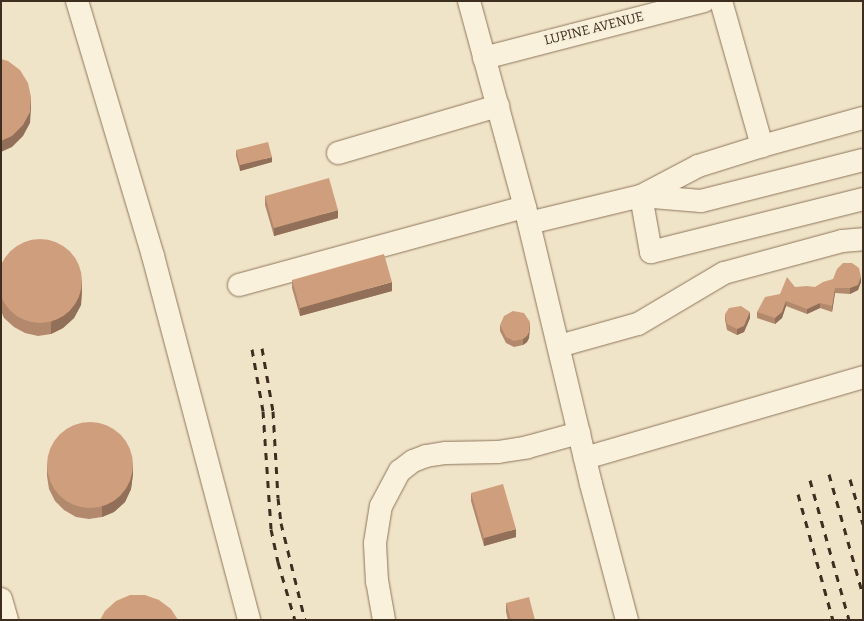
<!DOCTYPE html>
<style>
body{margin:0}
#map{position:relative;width:864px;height:621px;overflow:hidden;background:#f0e4c8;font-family:Bitter,serif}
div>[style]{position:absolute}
.roads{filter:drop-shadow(0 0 1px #8d765c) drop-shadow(0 0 1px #8d765c)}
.minor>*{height:22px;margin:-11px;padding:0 11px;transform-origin:11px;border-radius:11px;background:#faf1dc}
.rail>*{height:3px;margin-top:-1.5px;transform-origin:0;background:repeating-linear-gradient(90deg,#3d2e20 0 7px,transparent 0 14px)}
.wall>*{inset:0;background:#b2896c}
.shaded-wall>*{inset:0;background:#916f58}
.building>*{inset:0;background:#cf9f7d}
.round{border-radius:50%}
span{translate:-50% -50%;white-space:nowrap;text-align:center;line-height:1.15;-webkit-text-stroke:3.5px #f7eed8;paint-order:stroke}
.street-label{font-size:13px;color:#3d2e20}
.frame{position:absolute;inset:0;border:2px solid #3d2e20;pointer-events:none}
</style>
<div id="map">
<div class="roads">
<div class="minor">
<i style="left:77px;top:1px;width:266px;rotate:73.4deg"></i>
<i style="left:153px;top:256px;width:376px;rotate:75.2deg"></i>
<i style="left:469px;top:1px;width:213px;rotate:74.8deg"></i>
<i style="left:525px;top:207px;width:285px;rotate:76.6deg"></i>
<i style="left:591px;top:484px;width:141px;rotate:75.2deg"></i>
<i style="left:721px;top:1px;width:151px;rotate:74.2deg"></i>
<i style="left:484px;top:58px;width:227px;rotate:-14.5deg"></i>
<i style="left:338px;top:153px;width:167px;rotate:-16.4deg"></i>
<i style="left:641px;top:196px;width:57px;rotate:79.9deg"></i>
<i style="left:651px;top:252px;width:219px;rotate:-14deg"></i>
<i style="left:641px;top:196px;width:60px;rotate:4.8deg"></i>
<i style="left:701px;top:201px;width:167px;rotate:-14.2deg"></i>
<i style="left:529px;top:223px;width:115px;rotate:-13.6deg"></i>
<i style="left:641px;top:196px;width:64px;rotate:-27.8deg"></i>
<i style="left:698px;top:166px;width:67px;rotate:-17.4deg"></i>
<i style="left:762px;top:146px;width:105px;rotate:-15.5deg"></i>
<i style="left:239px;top:285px;width:296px;rotate:-15.3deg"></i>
<i style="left:559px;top:346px;width:82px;rotate:-15.6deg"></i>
<i style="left:638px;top:324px;width:100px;rotate:-30.7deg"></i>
<i style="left:724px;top:273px;width:122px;rotate:-15.2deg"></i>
<i style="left:842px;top:241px;width:21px;rotate:-5deg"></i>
<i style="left:585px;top:458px;width:290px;rotate:-16.2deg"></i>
<i style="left:1px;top:599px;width:22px;rotate:74deg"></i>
<i style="left:384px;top:620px;width:39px;rotate:-100deg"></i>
<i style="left:377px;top:582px;width:39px;rotate:-93deg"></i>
<i style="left:375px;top:543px;width:37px;rotate:-81deg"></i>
<i style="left:381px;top:506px;width:40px;rotate:-62deg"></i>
<i style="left:400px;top:471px;width:16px;rotate:-38deg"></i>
<i style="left:413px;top:461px;width:14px;rotate:-21deg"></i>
<i style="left:426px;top:456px;width:20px;rotate:-9deg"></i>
<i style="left:446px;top:453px;width:52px;rotate:-1.1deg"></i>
<i style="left:498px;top:452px;width:30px;rotate:-9deg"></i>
<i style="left:528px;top:447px;width:53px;rotate:-15.4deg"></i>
</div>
</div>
<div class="rail">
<i style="left:262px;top:348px;width:64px;rotate:80.1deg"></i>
<i style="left:273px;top:411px;width:87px;rotate:86.7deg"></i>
<i style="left:278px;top:498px;width:25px;rotate:83deg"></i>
<i style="left:281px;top:523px;width:100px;rotate:76.1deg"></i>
<i style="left:252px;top:349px;width:63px;rotate:79.9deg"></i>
<i style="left:263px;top:411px;width:118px;rotate:86.1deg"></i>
<i style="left:271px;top:529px;width:34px;rotate:78deg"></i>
<i style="left:278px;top:562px;width:60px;rotate:73.7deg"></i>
<i style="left:829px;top:474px;width:126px;rotate:74.3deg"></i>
<i style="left:850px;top:479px;width:47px;rotate:73.9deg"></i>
<i style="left:810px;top:480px;width:145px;rotate:74.4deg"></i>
<i style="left:798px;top:494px;width:131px;rotate:74.5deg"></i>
</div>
<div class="wall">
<i style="clip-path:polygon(236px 150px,272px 162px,240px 171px,236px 156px)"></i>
<i style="clip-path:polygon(265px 196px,338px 218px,274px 236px,265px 205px)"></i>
<i style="clip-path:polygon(1px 262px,82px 290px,81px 305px,74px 318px,63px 328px,51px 334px,38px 336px,25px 333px,14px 327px,4px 318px,1px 311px)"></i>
<i style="clip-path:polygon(292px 280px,392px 291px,300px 316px,292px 288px)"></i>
<i style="clip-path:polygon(861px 282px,858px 290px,850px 294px,835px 293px,832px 312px,820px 308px,807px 314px,786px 306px,782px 318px,775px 324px,757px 318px,757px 312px,780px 294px,795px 287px,815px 287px)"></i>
<i style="clip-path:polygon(725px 314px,750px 318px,744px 332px,737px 335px,727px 330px,725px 320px)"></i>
<i style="clip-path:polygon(500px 325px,530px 327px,529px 338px,527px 342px,523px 345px,514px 347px,506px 343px,500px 331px)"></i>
<i style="clip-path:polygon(47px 465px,133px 474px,131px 489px,125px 502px,114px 512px,102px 517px,89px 519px,76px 517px,64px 510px,55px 501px,49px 489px,47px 476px)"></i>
<i style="clip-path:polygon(471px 493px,516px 537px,484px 546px,471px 501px)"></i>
<i style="clip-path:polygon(506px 603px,535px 620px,508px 620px,506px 612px)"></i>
</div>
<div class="shaded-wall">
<i style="clip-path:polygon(31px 97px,31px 108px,30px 123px,23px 136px,12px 147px,1px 152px,1px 141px)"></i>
<i style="clip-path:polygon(272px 157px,272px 162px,240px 171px,240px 165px)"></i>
<i style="clip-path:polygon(338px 210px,338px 218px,274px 236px,274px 228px)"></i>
<i style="clip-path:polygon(861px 277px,861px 282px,858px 290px,850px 294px,850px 288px)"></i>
<i style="clip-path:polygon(82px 279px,82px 290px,81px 305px,74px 318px,63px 328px,51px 334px,51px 323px)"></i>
<i style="clip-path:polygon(392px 282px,392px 291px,300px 316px,300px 308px)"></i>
<i style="clip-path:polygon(835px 288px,835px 293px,832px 312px,832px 306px)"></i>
<i style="clip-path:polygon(786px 301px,786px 306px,782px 318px,775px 324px,775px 318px)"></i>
<i style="clip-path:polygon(820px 303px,820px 308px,807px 314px,807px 309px)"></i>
<i style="clip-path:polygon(750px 312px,750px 318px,744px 332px,737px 335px,737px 329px)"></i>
<i style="clip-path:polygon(530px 322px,529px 338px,527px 342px,523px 345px,523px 339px)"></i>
<i style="clip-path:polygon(133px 463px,133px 474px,131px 489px,125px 502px,114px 512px,102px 517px,102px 506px)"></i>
<i style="clip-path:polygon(516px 529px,516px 537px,484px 546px,484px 538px)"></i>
</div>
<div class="building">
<i style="clip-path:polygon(1px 59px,8px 61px,20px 70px,28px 83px,31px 97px,30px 112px,23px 125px,12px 136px,1px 141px)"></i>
<i style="clip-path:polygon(268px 142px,272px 157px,240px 165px,236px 150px)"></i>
<i style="clip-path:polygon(329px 178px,338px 210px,274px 228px,265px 196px)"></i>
<i class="round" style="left:-2px;top:239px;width:84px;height:84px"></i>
<i style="clip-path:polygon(384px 254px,392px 282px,300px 308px,292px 280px)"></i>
<i style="clip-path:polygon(843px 263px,852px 263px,859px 268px,861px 277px,858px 285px,850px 288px,835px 288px,832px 306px,820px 303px,807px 309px,786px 301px,782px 312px,775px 318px,757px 312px,765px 297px,780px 294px,787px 277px,795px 287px,807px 286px,815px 287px,823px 282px,833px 279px,837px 269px)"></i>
<i style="clip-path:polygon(741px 306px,750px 312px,744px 326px,737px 329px,727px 324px,725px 314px,729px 308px)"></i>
<i style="clip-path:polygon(513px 311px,524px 313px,530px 322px,529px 332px,527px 336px,523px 339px,514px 341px,506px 337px,500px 325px,504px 316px)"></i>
<i class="round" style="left:47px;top:422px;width:86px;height:86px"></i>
<i style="clip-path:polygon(503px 484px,516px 529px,484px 538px,471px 493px)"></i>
<i style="clip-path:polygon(130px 595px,145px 595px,159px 600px,171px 609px,178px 620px,100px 620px,105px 611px,116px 601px)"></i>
<i style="clip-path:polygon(529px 597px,535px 620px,511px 620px,506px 603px)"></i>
</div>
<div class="street-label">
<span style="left:594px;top:29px;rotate:-14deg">LUPINE AVENUE</span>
</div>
<div class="frame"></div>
</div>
